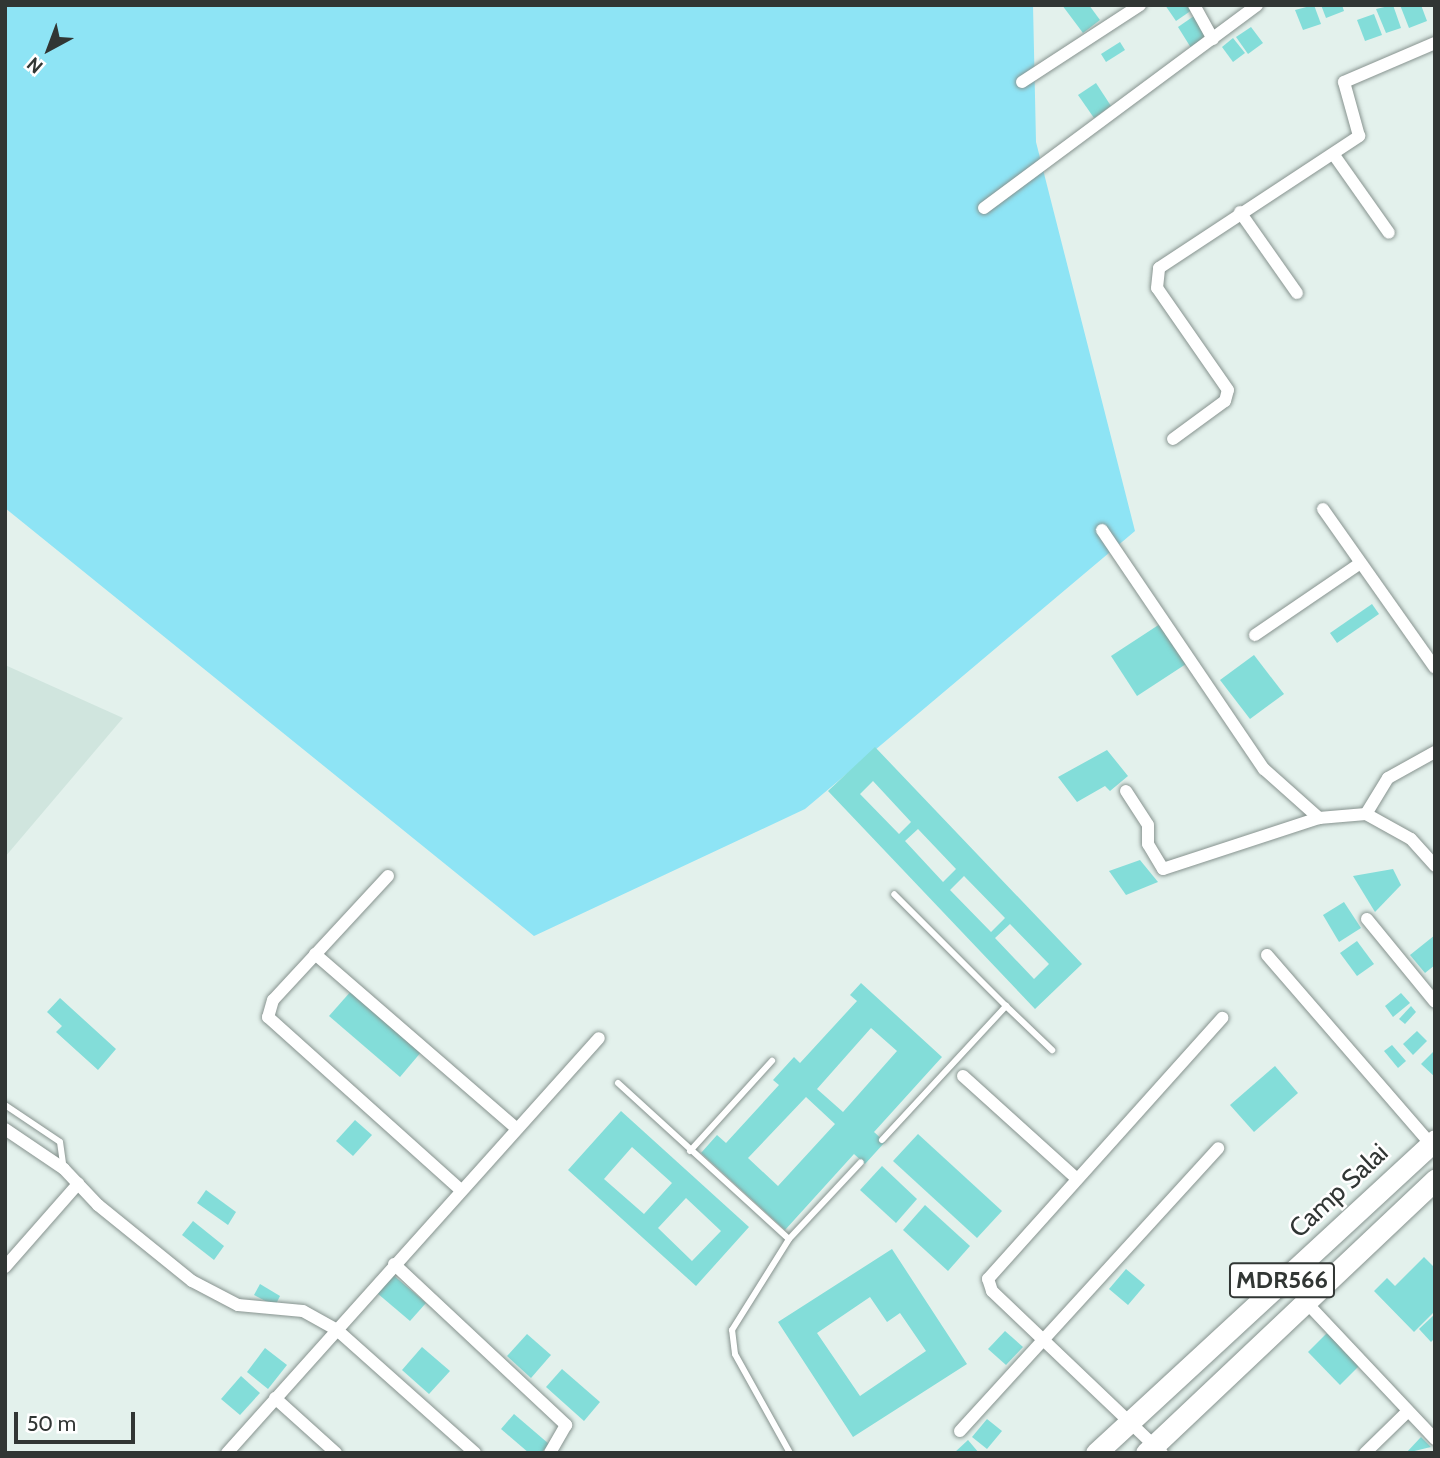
<!DOCTYPE html>
<style>
body{margin:0}
#map{position:relative;width:1440px;height:1458px;overflow:hidden;background:#e3f1ec;font-family:Cabin,sans-serif}
div>[style]{position:absolute}
.built>*{inset:0;background:#d0e5de}
.water>*{inset:0;background:#8ee4f5}
.building>*{inset:0;background:#83ddd9}
.roads{filter:drop-shadow(0 0 2px #87938f) drop-shadow(0 0 2px #87938f)}
.lane>*{height:6px;margin:-3px;padding:0 3px;transform-origin:3px;border-radius:3px;background:#fff}
.street>*{height:12px;margin:-6px;padding:0 6px;transform-origin:6px;border-radius:6px;background:#fff}
.primary>*{height:21px;margin:-10.5px;padding:0 10.5px;transform-origin:10.5px;border-radius:10.5px;background:#fff}
span{translate:-50% -50%;white-space:nowrap;text-align:center;line-height:1.15;-webkit-text-stroke:5px #fff;paint-order:stroke}
.shield-label span{padding:2px 5px;background:#fff;border:2px solid;border-radius:5px;-webkit-text-stroke-width:0}
.shield-label{font-size:24px;color:#313634;font-weight:700}
.street-label{font-size:26px;color:#313634}
.frame{position:absolute;inset:0;border:7px solid #313634;pointer-events:none}
.north{position:absolute;left:14px;top:14px;width:70px;height:70px;-webkit-text-stroke:5px #fff;paint-order:stroke;rotate:221deg;font-size:19px;font-weight:700;line-height:28px;text-align:center;color:#313634}
.north::after{content:'';display:block;margin:auto;width:24px;height:32px;background:#313634;clip-path:polygon(50% 0,100% 100%,50% 72%,0 100%)}
.scale{position:absolute;left:14px;top:1412px;width:121px;height:32px;box-sizing:border-box;border:4px solid #313634;border-top:0;padding-left:9px;font-size:21px;line-height:24px;white-space:nowrap;color:#313634;-webkit-text-stroke:5px #fff;paint-order:stroke}
</style>
<div id="map">
<div class="built">
<i style="clip-path:polygon(5px 665px,123px 718px,5px 857px)"></i>
</div>
<div class="water">
<i style="clip-path:polygon(5px 5px,1033px 5px,1036px 142px,1135px 531px,805px 809px,534px 936px,5px 508px)"></i>
</div>
<div class="building">
<i style="clip-path:polygon(1062px 5px,1089px 5px,1100px 20px,1083px 33px)"></i>
<i style="clip-path:polygon(1165px 5px,1188px 5px,1192px 10px,1176px 21px)"></i>
<i style="clip-path:polygon(1314px 5px,1321px 24px,1303px 30px,1295px 10px)"></i>
<i style="clip-path:polygon(1321px 5px,1342px 5px,1344px 11px,1326px 18px)"></i>
<i style="clip-path:polygon(1393px 5px,1401px 28px,1386px 33px,1376px 9px)"></i>
<i style="clip-path:polygon(1400px 5px,1421px 5px,1427px 21px,1409px 28px)"></i>
<i style="clip-path:polygon(1374px 14px,1382px 35px,1365px 41px,1357px 20px)"></i>
<i style="clip-path:polygon(1194px 16px,1210px 41px,1193px 51px,1178px 27px)"></i>
<i style="clip-path:polygon(1251px 27px,1263px 43px,1248px 54px,1236px 37px)"></i>
<i style="clip-path:polygon(1233px 38px,1245px 53px,1233px 62px,1222px 47px)"></i>
<i style="clip-path:polygon(1120px 42px,1125px 50px,1106px 62px,1101px 54px)"></i>
<i style="clip-path:polygon(1096px 83px,1111px 106px,1094px 118px,1078px 95px)"></i>
<i style="clip-path:polygon(1372px 604px,1379px 614px,1337px 643px,1330px 633px)"></i>
<i style="clip-path:polygon(1160px 624px,1186px 664px,1137px 696px,1111px 656px)"></i>
<i style="clip-path:polygon(1254px 655px,1284px 694px,1250px 719px,1220px 680px)"></i>
<i style="clip-path:polygon(evenodd,875px 747px,1082px 964px,1035px 1009px,828px 791px,875px 747px,873px 781px,911px 822px,899px 834px,860px 794px,873px 781px,875px 747px,918px 829px,956px 869px,943px 882px,905px 841px,918px 829px,875px 747px,964px 876px,1005px 918px,991px 932px,950px 890px,964px 876px,875px 747px,1010px 924px,1049px 964px,1034px 979px,995px 938px,1010px 924px)"></i>
<i style="clip-path:polygon(1107px 750px,1128px 776px,1110px 791px,1105px 786px,1077px 802px,1058px 777px)"></i>
<i style="clip-path:polygon(1140px 860px,1158px 882px,1126px 895px,1109px 871px)"></i>
<i style="clip-path:polygon(1393px 869px,1401px 885px,1375px 912px,1353px 876px)"></i>
<i style="clip-path:polygon(1344px 902px,1361px 928px,1339px 942px,1323px 915px)"></i>
<i style="clip-path:polygon(1435px 935px,1435px 965px,1425px 973px,1410px 955px)"></i>
<i style="clip-path:polygon(1357px 941px,1374px 964px,1357px 976px,1340px 953px)"></i>
<i style="clip-path:polygon(evenodd,861px 983px,942px 1057px,874px 1132px,885px 1142px,865px 1164px,854px 1154px,785px 1230px,701px 1153px,717px 1135px,726px 1143px,779px 1085px,773px 1080px,794px 1057px,800px 1063px,857px 1001px,850px 995px,861px 983px,871px 1028px,897px 1051px,843px 1112px,817px 1089px,871px 1028px,861px 983px,806px 1097px,835px 1124px,778px 1186px,748px 1158px,806px 1097px)"></i>
<i style="clip-path:polygon(352px 990px,422px 1051px,400px 1077px,329px 1016px)"></i>
<i style="clip-path:polygon(1401px 993px,1410px 1003px,1393px 1017px,1385px 1006px)"></i>
<i style="clip-path:polygon(60px 998px,116px 1049px,98px 1070px,56px 1032px,62px 1026px,47px 1012px)"></i>
<i style="clip-path:polygon(1411px 1006px,1416px 1012px,1405px 1024px,1399px 1019px)"></i>
<i style="clip-path:polygon(1417px 1031px,1427px 1041px,1413px 1055px,1403px 1044px)"></i>
<i style="clip-path:polygon(1392px 1045px,1406px 1061px,1398px 1068px,1384px 1051px)"></i>
<i style="clip-path:polygon(1433px 1052px,1435px 1054px,1435px 1077px,1421px 1064px)"></i>
<i style="clip-path:polygon(1275px 1066px,1298px 1093px,1254px 1132px,1230px 1105px)"></i>
<i style="clip-path:polygon(evenodd,621px 1111px,749px 1227px,696px 1286px,568px 1170px,621px 1111px,632px 1147px,672px 1183px,644px 1214px,604px 1179px,632px 1147px,621px 1111px,686px 1198px,721px 1231px,692px 1261px,658px 1228px,686px 1198px)"></i>
<i style="clip-path:polygon(355px 1120px,372px 1135px,353px 1156px,336px 1141px)"></i>
<i style="clip-path:polygon(918px 1134px,1002px 1211px,977px 1238px,893px 1161px)"></i>
<i style="clip-path:polygon(882px 1166px,917px 1199px,896px 1223px,860px 1190px)"></i>
<i style="clip-path:polygon(206px 1190px,236px 1212px,228px 1225px,197px 1203px)"></i>
<i style="clip-path:polygon(925px 1205px,970px 1246px,948px 1271px,903px 1230px)"></i>
<i style="clip-path:polygon(193px 1221px,224px 1246px,214px 1260px,182px 1235px)"></i>
<i style="clip-path:polygon(evenodd,892px 1249px,967px 1364px,853px 1437px,778px 1322px,892px 1249px,870px 1297px,887px 1322px,900px 1313px,926px 1351px,860px 1396px,817px 1333px,870px 1297px)"></i>
<i style="clip-path:polygon(1424px 1257px,1435px 1268px,1435px 1311px,1414px 1332px,1374px 1291px,1387px 1278px,1395px 1286px)"></i>
<i style="clip-path:polygon(1126px 1269px,1145px 1285px,1128px 1305px,1109px 1289px)"></i>
<i style="clip-path:polygon(392px 1274px,426px 1303px,410px 1321px,377px 1293px)"></i>
<i style="clip-path:polygon(260px 1284px,280px 1296px,275px 1306px,254px 1295px)"></i>
<i style="clip-path:polygon(1435px 1314px,1435px 1338px,1431px 1342px,1419px 1329px)"></i>
<i style="clip-path:polygon(1005px 1331px,1023px 1347px,1006px 1365px,988px 1349px)"></i>
<i style="clip-path:polygon(1327px 1333px,1360px 1365px,1340px 1385px,1308px 1352px)"></i>
<i style="clip-path:polygon(527px 1334px,551px 1355px,531px 1378px,507px 1356px)"></i>
<i style="clip-path:polygon(422px 1347px,450px 1371px,429px 1394px,402px 1370px)"></i>
<i style="clip-path:polygon(265px 1348px,287px 1365px,268px 1389px,247px 1372px)"></i>
<i style="clip-path:polygon(562px 1369px,600px 1402px,584px 1421px,546px 1387px)"></i>
<i style="clip-path:polygon(241px 1376px,260px 1393px,240px 1415px,221px 1399px)"></i>
<i style="clip-path:polygon(514px 1414px,549px 1444px,541px 1453px,529px 1453px,501px 1429px)"></i>
<i style="clip-path:polygon(987px 1419px,1002px 1431px,987px 1449px,972px 1437px)"></i>
<i style="clip-path:polygon(1421px 1437px,1431px 1447px,1406px 1453px)"></i>
<i style="clip-path:polygon(968px 1440px,979px 1453px,954px 1453px)"></i>
</div>
<div class="roads">
<div class="lane">
<i style="left:1006px;top:1006px;width:64px;rotate:43.7deg"></i>
<i style="left:618px;top:1083px;width:231px;rotate:42.4deg"></i>
<i style="left:5px;top:1105px;width:66px;rotate:33.9deg"></i>
<i style="left:60px;top:1142px;width:27px;rotate:82deg"></i>
<i style="left:882px;top:1140px;width:183px;rotate:-47.2deg"></i>
<i style="left:1006px;top:1006px;width:158px;rotate:-135deg"></i>
<i style="left:690px;top:1151px;width:122px;rotate:-47.7deg"></i>
<i style="left:790px;top:1453px;width:113px;rotate:-119.1deg"></i>
<i style="left:735px;top:1354px;width:24px;rotate:-97deg"></i>
<i style="left:732px;top:1330px;width:107px;rotate:-57.9deg"></i>
<i style="left:789px;top:1239px;width:105px;rotate:-46.9deg"></i>
</div>
<div class="street">
<i style="left:1194px;top:5px;width:39px;rotate:61deg"></i>
<i style="left:1022px;top:82px;width:141px;rotate:-33.1deg"></i>
<i style="left:1334px;top:155px;width:95px;rotate:54.8deg"></i>
<i style="left:984px;top:208px;width:340px;rotate:-36.6deg"></i>
<i style="left:1240px;top:212px;width:99px;rotate:54.9deg"></i>
<i style="left:1173px;top:439px;width:64px;rotate:-36.2deg"></i>
<i style="left:1225px;top:401px;width:11px;rotate:-75deg"></i>
<i style="left:1228px;top:390px;width:124px;rotate:-124.8deg"></i>
<i style="left:1157px;top:288px;width:20px;rotate:-84deg"></i>
<i style="left:1159px;top:268px;width:240px;rotate:-33.4deg"></i>
<i style="left:1359px;top:136px;width:56px;rotate:-105.5deg"></i>
<i style="left:1344px;top:82px;width:99px;rotate:-23.2deg"></i>
<i style="left:1323px;top:509px;width:194px;rotate:54.8deg"></i>
<i style="left:1102px;top:530px;width:289px;rotate:55.9deg"></i>
<i style="left:1264px;top:769px;width:74px;rotate:41.7deg"></i>
<i style="left:1255px;top:635px;width:126px;rotate:-34.3deg"></i>
<i style="left:1126px;top:791px;width:40px;rotate:57.1deg"></i>
<i style="left:1148px;top:825px;width:19px;rotate:90deg"></i>
<i style="left:1148px;top:844px;width:29px;rotate:59deg"></i>
<i style="left:1163px;top:869px;width:164px;rotate:-18.1deg"></i>
<i style="left:1319px;top:818px;width:47px;rotate:-4.9deg"></i>
<i style="left:1366px;top:814px;width:51px;rotate:29.1deg"></i>
<i style="left:1411px;top:839px;width:36px;rotate:48deg"></i>
<i style="left:1366px;top:814px;width:42px;rotate:-58.6deg"></i>
<i style="left:1388px;top:778px;width:54px;rotate:-29deg"></i>
<i style="left:388px;top:876px;width:169px;rotate:132.8deg"></i>
<i style="left:273px;top:1000px;width:18px;rotate:106deg"></i>
<i style="left:268px;top:1017px;width:259px;rotate:41.9deg"></i>
<i style="left:1367px;top:919px;width:107px;rotate:50.7deg"></i>
<i style="left:315px;top:954px;width:267px;rotate:40.9deg"></i>
<i style="left:1267px;top:955px;width:250px;rotate:49.1deg"></i>
<i style="left:963px;top:1076px;width:152px;rotate:42.1deg"></i>
<i style="left:5px;top:1129px;width:71px;rotate:34.1deg"></i>
<i style="left:64px;top:1169px;width:50px;rotate:46.6deg"></i>
<i style="left:98px;top:1205px;width:121px;rotate:39deg"></i>
<i style="left:192px;top:1281px;width:52px;rotate:27.6deg"></i>
<i style="left:238px;top:1305px;width:65px;rotate:5.3deg"></i>
<i style="left:303px;top:1311px;width:38px;rotate:29deg"></i>
<i style="left:336px;top:1329px;width:186px;rotate:41.7deg"></i>
<i style="left:394px;top:1264px;width:236px;rotate:43.1deg"></i>
<i style="left:566px;top:1425px;width:32px;rotate:120deg"></i>
<i style="left:5px;top:1267px;width:111px;rotate:-48.7deg"></i>
<i style="left:1304px;top:1300px;width:191px;rotate:46.7deg"></i>
<i style="left:275px;top:1398px;width:82px;rotate:42deg"></i>
<i style="left:960px;top:1431px;width:383px;rotate:-47.6deg"></i>
<i style="left:227px;top:1453px;width:557px;rotate:-48.13deg"></i>
<i style="left:1162px;top:1453px;width:235px;rotate:-136.4deg"></i>
<i style="left:992px;top:1291px;width:13px;rotate:-108deg"></i>
<i style="left:988px;top:1279px;width:351px;rotate:-48.1deg"></i>
<i style="left:1365px;top:1453px;width:60px;rotate:-44.3deg"></i>
</div>
<div class="primary">
<i style="left:1096px;top:1453px;width:461px;rotate:-42.7deg"></i>
<i style="left:1146px;top:1453px;width:398px;rotate:-43.4deg"></i>
</div>
</div>
<div class="shield-label">
<span style="left:1282px;top:1280px">MDR566</span>
</div>
<div class="street-label">
<span style="left:1339px;top:1191px;rotate:-43deg">Camp Salai</span>
</div>
<div class="frame"></div>
<div class="north">N</div>
<div class="scale">50 m</div>
</div>
